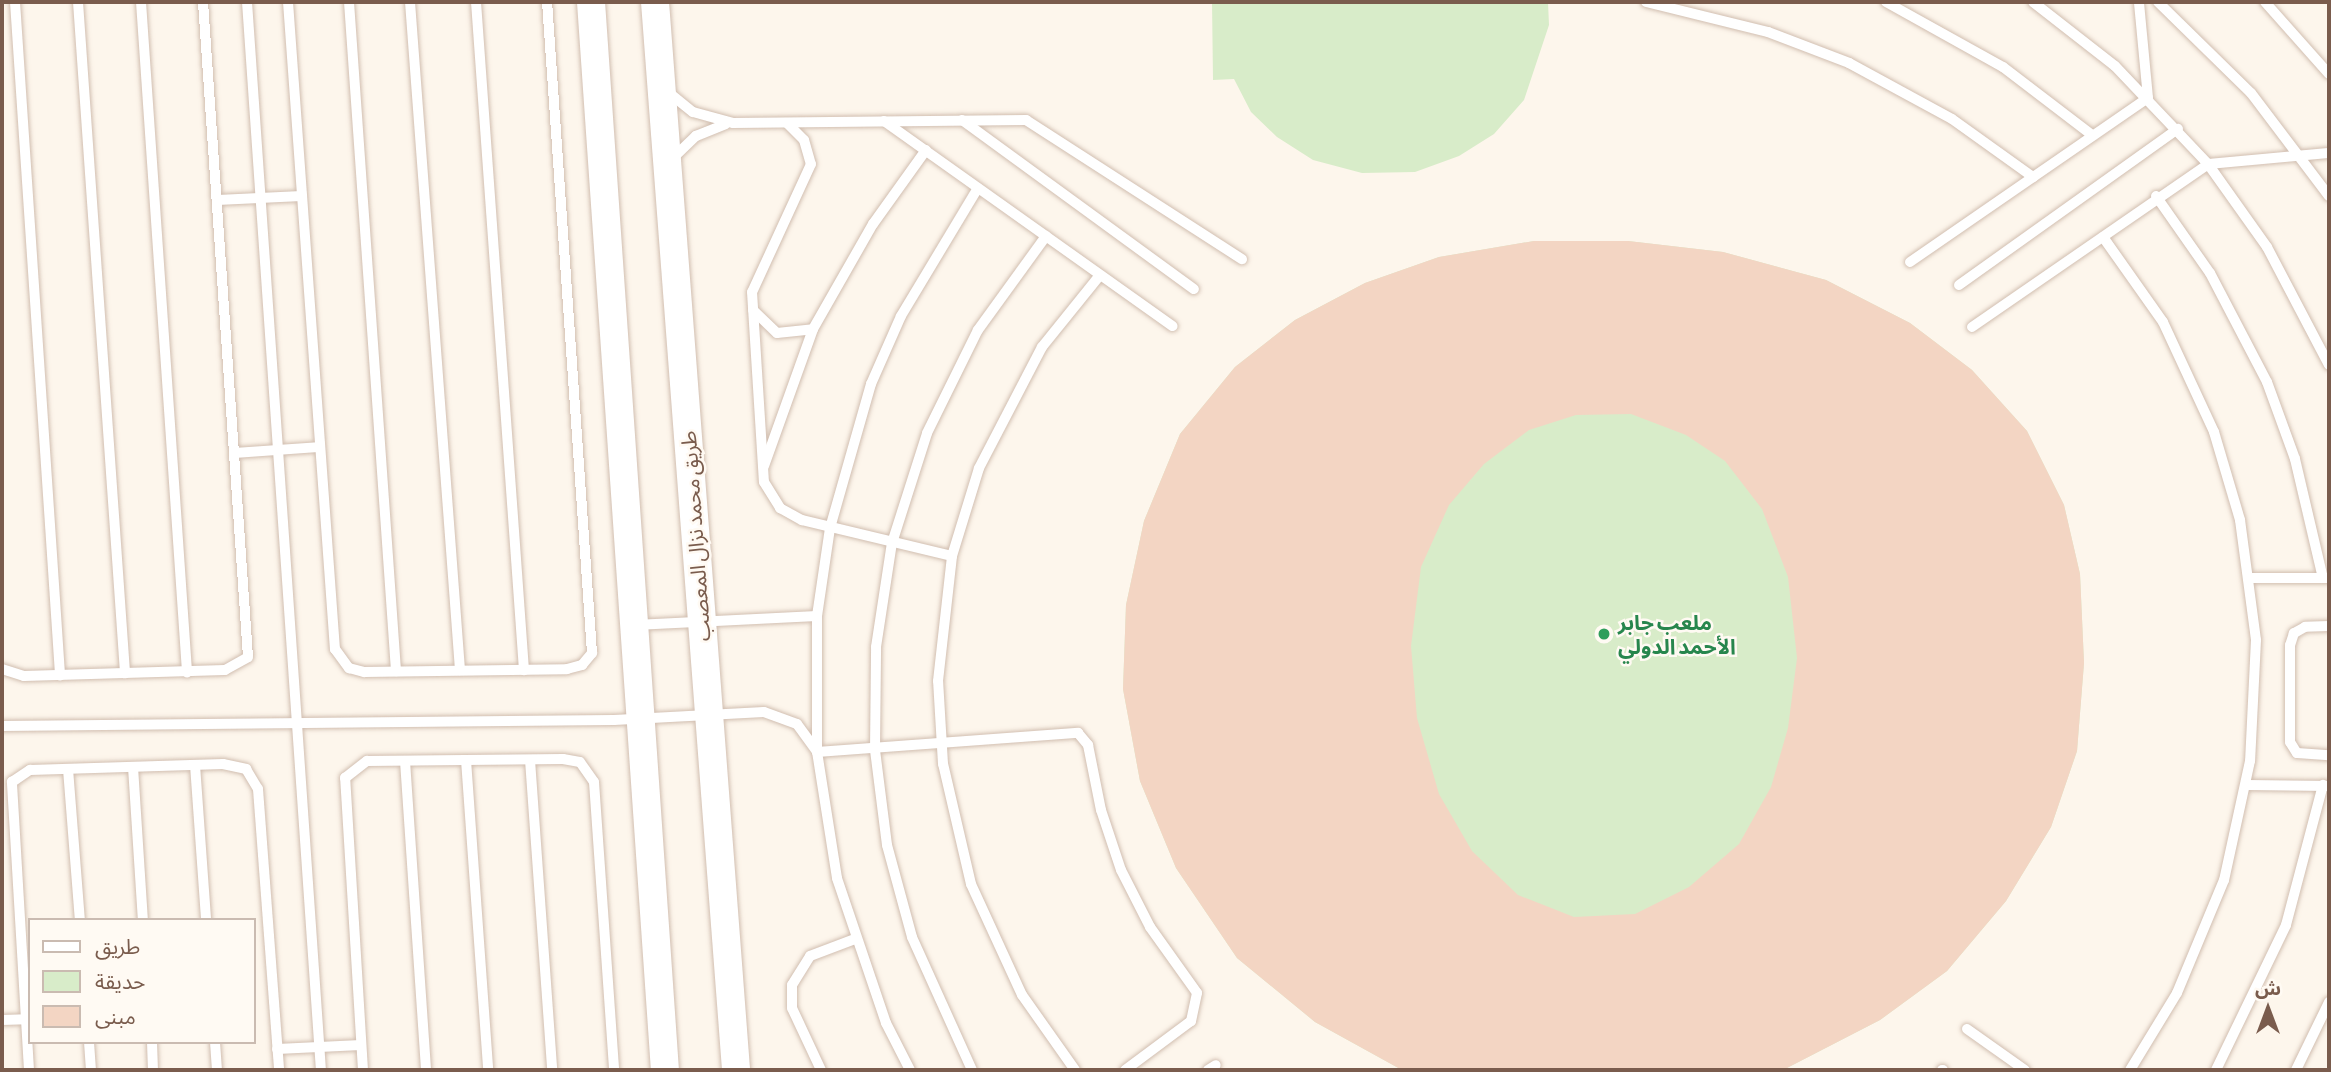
<!DOCTYPE html>
<meta charset="utf-8">
<style>
body{margin:0}
#map{position:relative;width:2331px;height:1072px;overflow:hidden;background:#fdf6ec;font-family:"Asap Condensed","Noto Sans Arabic",sans-serif}
div>[style]{position:absolute}
.green>*{inset:0;background:#d8ecc9}
.building>*{inset:0;background:#f3d5c3}
.roads{filter:drop-shadow(0 0 2px #d1beb0) drop-shadow(0 0 2px #d1beb0)}
.lane>*{height:10px;margin:-5px;padding:0 5px;transform-origin:5px;border-radius:5px;background:#fff}
.secondary>*{height:28px;margin:-14px;padding:0 14px;transform-origin:14px;border-radius:14px;background:#fff}
.dots>*{width:19px;height:19px;translate:-50% -50%;box-sizing:border-box;border:4px solid #fffaf3;border-radius:50%}
span{translate:-50% -50%;white-space:nowrap;text-align:center;line-height:1.15;-webkit-text-stroke:5px #fffaf3;paint-order:stroke}
.street-label{font-size:21px;color:#7a5c4d}
.leisure-label{font-size:21px;color:#27864d;font-weight:700}
.left{translate:0 -50%;text-align:left}
.frame{position:absolute;inset:0;border:4px solid #7a5c4d;pointer-events:none}
.legend{position:absolute;left:28px;top:918px;width:228px;height:126px;box-sizing:border-box;background:#fffaf3;border:2px solid #cabbb1;margin:0;padding:9px 12px;list-style:none;font-size:21px;color:#7a5c4d}
.legend li{display:flex;align-items:center;gap:14px;height:35px}
.legend b{width:35px;border:2px solid #cabbb1}
.north{position:absolute;left:2233px;top:974px;width:70px;height:70px;-webkit-text-stroke:5px #fffaf3;paint-order:stroke;rotate:0deg;font-size:19px;font-weight:700;line-height:28px;text-align:center;color:#7a5c4d}
.north::after{content:'';display:block;margin:auto;width:24px;height:32px;background:#7a5c4d;clip-path:polygon(50% 0,100% 100%,50% 72%,0 100%)}
</style>
<div id="map">
<div class="green">
<i style="clip-path:polygon(1212px 2px,1548px 2px,1549px 25px,1524px 100px,1494px 134px,1459px 156px,1415px 172px,1362px 173px,1313px 160px,1277px 137px,1251px 112px,1234px 79px,1213px 80px)"></i>
<i style="clip-path:polygon(1534px 241px,1628px 241px,1723px 252px,1826px 280px,1910px 323px,1972px 370px,2027px 431px,2064px 505px,2080px 574px,2084px 663px,2077px 751px,2051px 827px,2006px 901px,1947px 971px,1880px 1020px,1783px 1070px,1402px 1070px,1315px 1022px,1237px 958px,1176px 868px,1140px 781px,1123px 689px,1126px 605px,1144px 521px,1180px 434px,1235px 367px,1295px 320px,1365px 283px,1439px 257px)"></i>
</div>
<div class="building">
<i style="clip-path:polygon(evenodd,1534px 241px,1628px 241px,1723px 252px,1826px 280px,1910px 323px,1972px 370px,2027px 431px,2064px 505px,2080px 574px,2084px 663px,2077px 751px,2051px 827px,2006px 901px,1947px 971px,1880px 1020px,1783px 1070px,1402px 1070px,1315px 1022px,1237px 958px,1176px 868px,1140px 781px,1123px 689px,1126px 605px,1144px 521px,1180px 434px,1235px 367px,1295px 320px,1365px 283px,1439px 257px,1534px 241px,1631px 414px,1686px 435px,1725px 461px,1762px 509px,1788px 577px,1797px 658px,1788px 728px,1771px 787px,1739px 844px,1689px 887px,1635px 914px,1574px 917px,1518px 895px,1472px 851px,1439px 794px,1417px 718px,1411px 646px,1421px 567px,1449px 505px,1484px 464px,1529px 430px,1576px 415px,1631px 414px)"></i>
</div>
<div class="roads">
<div class="lane">
<i style="left:15px;top:2px;width:675px;rotate:86.17deg"></i>
<i style="left:78px;top:2px;width:673px;rotate:85.99deg"></i>
<i style="left:141px;top:2px;width:672px;rotate:86.07deg"></i>
<i style="left:247px;top:2px;width:1071px;rotate:86.04deg"></i>
<i style="left:288px;top:2px;width:649px;rotate:85.85deg"></i>
<i style="left:335px;top:649px;width:24px;rotate:54deg"></i>
<i style="left:349px;top:668px;width:16px;rotate:15deg"></i>
<i style="left:364px;top:672px;width:203px;rotate:-0.8deg"></i>
<i style="left:567px;top:669px;width:16px;rotate:-15deg"></i>
<i style="left:582px;top:665px;width:16px;rotate:-50deg"></i>
<i style="left:592px;top:653px;width:653px;rotate:-93.95deg"></i>
<i style="left:349px;top:2px;width:671px;rotate:85.98deg"></i>
<i style="left:410px;top:2px;width:670px;rotate:85.72deg"></i>
<i style="left:476px;top:2px;width:670px;rotate:85.89deg"></i>
<i style="left:1646px;top:2px;width:126px;rotate:13.8deg"></i>
<i style="left:1768px;top:32px;width:87px;rotate:20.9deg"></i>
<i style="left:1849px;top:63px;width:117px;rotate:28.5deg"></i>
<i style="left:1952px;top:119px;width:100px;rotate:35.6deg"></i>
<i style="left:1886px;top:2px;width:134px;rotate:29.1deg"></i>
<i style="left:2003px;top:67px;width:112px;rotate:37.4deg"></i>
<i style="left:2033px;top:2px;width:104px;rotate:38deg"></i>
<i style="left:2115px;top:66px;width:135px;rotate:46.5deg"></i>
<i style="left:2208px;top:164px;width:102px;rotate:54.6deg"></i>
<i style="left:2267px;top:247px;width:133px;rotate:62.3deg"></i>
<i style="left:2158px;top:2px;width:130px;rotate:44.4deg"></i>
<i style="left:2251px;top:93px;width:129px;rotate:52.9deg"></i>
<i style="left:2265px;top:2px;width:96px;rotate:48.4deg"></i>
<i style="left:668px;top:92px;width:32px;rotate:39deg"></i>
<i style="left:693px;top:112px;width:41px;rotate:15.4deg"></i>
<i style="left:733px;top:123px;width:293px;rotate:-0.6deg"></i>
<i style="left:1026px;top:120px;width:257px;rotate:32.8deg"></i>
<i style="left:962px;top:120px;width:287px;rotate:36.1deg"></i>
<i style="left:884px;top:121px;width:354px;rotate:35.4deg"></i>
<i style="left:787px;top:123px;width:24px;rotate:45deg"></i>
<i style="left:804px;top:140px;width:25px;rotate:74deg"></i>
<i style="left:811px;top:164px;width:141px;rotate:114.7deg"></i>
<i style="left:752px;top:292px;width:190px;rotate:86.4deg"></i>
<i style="left:764px;top:482px;width:31px;rotate:58deg"></i>
<i style="left:780px;top:508px;width:25px;rotate:29deg"></i>
<i style="left:802px;top:520px;width:154px;rotate:13.5deg"></i>
<i style="left:671px;top:160px;width:35px;rotate:-44deg"></i>
<i style="left:696px;top:136px;width:32px;rotate:-22deg"></i>
<i style="left:2156px;top:196px;width:94px;rotate:55deg"></i>
<i style="left:2210px;top:273px;width:123px;rotate:62.4deg"></i>
<i style="left:2267px;top:382px;width:82px;rotate:70deg"></i>
<i style="left:2295px;top:459px;width:122px;rotate:76.8deg"></i>
<i style="left:217px;top:200px;width:85px;rotate:-2.7deg"></i>
<i style="left:2103px;top:237px;width:104px;rotate:54.8deg"></i>
<i style="left:2163px;top:322px;width:121px;rotate:65.1deg"></i>
<i style="left:2214px;top:432px;width:92px;rotate:73.5deg"></i>
<i style="left:2240px;top:520px;width:121px;rotate:82.4deg"></i>
<i style="left:2256px;top:640px;width:121px;rotate:92.8deg"></i>
<i style="left:2250px;top:761px;width:122px;rotate:102.3deg"></i>
<i style="left:2224px;top:880px;width:122px;rotate:112.6deg"></i>
<i style="left:2177px;top:993px;width:90px;rotate:121.4deg"></i>
<i style="left:1910px;top:262px;width:289px;rotate:-34.6deg"></i>
<i style="left:2148px;top:98px;width:96px;rotate:-95.4deg"></i>
<i style="left:1959px;top:285px;width:269px;rotate:-35.5deg"></i>
<i style="left:753px;top:310px;width:33px;rotate:44deg"></i>
<i style="left:777px;top:333px;width:36px;rotate:-6deg"></i>
<i style="left:1972px;top:327px;width:287px;rotate:-34.6deg"></i>
<i style="left:2208px;top:164px;width:121px;rotate:-5.2deg"></i>
<i style="left:236px;top:453px;width:84px;rotate:-4.1deg"></i>
<i style="left:764px;top:466px;width:145px;rotate:-70.3deg"></i>
<i style="left:813px;top:329px;width:121px;rotate:-60.3deg"></i>
<i style="left:873px;top:224px;width:91px;rotate:-54.4deg"></i>
<i style="left:2250px;top:578px;width:79px"></i>
<i style="left:635px;top:625px;width:182px;rotate:-2.8deg"></i>
<i style="left:2329px;top:626px;width:24px;rotate:178deg"></i>
<i style="left:2305px;top:627px;width:13px;rotate:151deg"></i>
<i style="left:2294px;top:633px;width:13px;rotate:108deg"></i>
<i style="left:2290px;top:645px;width:97px;rotate:90deg"></i>
<i style="left:2290px;top:742px;width:13px;rotate:58deg"></i>
<i style="left:2297px;top:753px;width:32px;rotate:4deg"></i>
<i style="left:2px;top:669px;width:23px;rotate:18deg"></i>
<i style="left:24px;top:676px;width:201px;rotate:-1.7deg"></i>
<i style="left:225px;top:670px;width:26px;rotate:-29deg"></i>
<i style="left:248px;top:657px;width:657px;rotate:-93.93deg"></i>
<i style="left:2px;top:726px;width:612px;rotate:-0.56deg"></i>
<i style="left:614px;top:720px;width:150px;rotate:-3.1deg"></i>
<i style="left:764px;top:712px;width:35px;rotate:20deg"></i>
<i style="left:797px;top:724px;width:34px;rotate:54deg"></i>
<i style="left:817px;top:752px;width:262px;rotate:-4.2deg"></i>
<i style="left:1078px;top:733px;width:16px;rotate:50deg"></i>
<i style="left:1088px;top:745px;width:66px;rotate:78.7deg"></i>
<i style="left:1101px;top:810px;width:63px;rotate:71.6deg"></i>
<i style="left:1121px;top:870px;width:64px;rotate:63deg"></i>
<i style="left:1150px;top:927px;width:81px;rotate:54.5deg"></i>
<i style="left:1197px;top:993px;width:29px;rotate:102deg"></i>
<i style="left:1191px;top:1021px;width:82px;rotate:143.4deg"></i>
<i style="left:466px;top:760px;width:311px;rotate:85.9deg"></i>
<i style="left:530px;top:760px;width:311px;rotate:85.9deg"></i>
<i style="left:405px;top:761px;width:310px;rotate:86.1deg"></i>
<i style="left:195px;top:765px;width:155px;rotate:85.9deg"></i>
<i style="left:133px;top:767px;width:153px;rotate:86.3deg"></i>
<i style="left:68px;top:769px;width:151px;rotate:85.5deg"></i>
<i style="left:2247px;top:785px;width:82px;rotate:0.7deg"></i>
<i style="left:2px;top:1020px;width:24px;rotate:-2deg"></i>
<i style="left:1967px;top:1029px;width:71px;rotate:35.3deg"></i>
<i style="left:89px;top:1042px;width:28px;rotate:86deg"></i>
<i style="left:152px;top:1042px;width:28px;rotate:88deg"></i>
<i style="left:215px;top:1042px;width:28px;rotate:86deg"></i>
<i style="left:277px;top:1049px;width:84px;rotate:-2.7deg"></i>
<i style="left:29px;top:1070px;width:289px;rotate:-93.4deg"></i>
<i style="left:12px;top:782px;width:22px;rotate:-34deg"></i>
<i style="left:30px;top:770px;width:193px;rotate:-1.8deg"></i>
<i style="left:223px;top:764px;width:24px;rotate:12deg"></i>
<i style="left:246px;top:769px;width:23px;rotate:59deg"></i>
<i style="left:258px;top:789px;width:282px;rotate:85.7deg"></i>
<i style="left:363px;top:1070px;width:293px;rotate:-93.5deg"></i>
<i style="left:345px;top:778px;width:28px;rotate:-38deg"></i>
<i style="left:367px;top:761px;width:196px;rotate:-0.6deg"></i>
<i style="left:563px;top:759px;width:17px;rotate:10deg"></i>
<i style="left:580px;top:762px;width:24px;rotate:55deg"></i>
<i style="left:594px;top:782px;width:289px;rotate:86deg"></i>
<i style="left:821px;top:1070px;width:68px;rotate:-115.1deg"></i>
<i style="left:792px;top:1008px;width:23px;rotate:-90deg"></i>
<i style="left:792px;top:985px;width:34px;rotate:-58deg"></i>
<i style="left:810px;top:956px;width:48px;rotate:-20.7deg"></i>
<i style="left:910px;top:1070px;width:53px;rotate:-117.1deg"></i>
<i style="left:886px;top:1023px;width:153px;rotate:-108.7deg"></i>
<i style="left:837px;top:878px;width:128px;rotate:-99deg"></i>
<i style="left:817px;top:752px;width:136px;rotate:-90deg"></i>
<i style="left:817px;top:616px;width:89px;rotate:-81.6deg"></i>
<i style="left:830px;top:528px;width:150px;rotate:-74.1deg"></i>
<i style="left:871px;top:384px;width:74px;rotate:-66.2deg"></i>
<i style="left:901px;top:316px;width:149px;rotate:-59deg"></i>
<i style="left:972px;top:1070px;width:146px;rotate:-114.3deg"></i>
<i style="left:912px;top:937px;width:95px;rotate:-105.2deg"></i>
<i style="left:887px;top:845px;width:96px;rotate:-97.2deg"></i>
<i style="left:875px;top:750px;width:103px;rotate:-89.4deg"></i>
<i style="left:876px;top:647px;width:105px;rotate:-81.3deg"></i>
<i style="left:892px;top:543px;width:115px;rotate:-72.3deg"></i>
<i style="left:927px;top:433px;width:115px;rotate:-63.7deg"></i>
<i style="left:978px;top:330px;width:116px;rotate:-54.1deg"></i>
<i style="left:1075px;top:1070px;width:92px;rotate:-125.2deg"></i>
<i style="left:1022px;top:995px;width:122px;rotate:-114.7deg"></i>
<i style="left:971px;top:884px;width:123px;rotate:-103.1deg"></i>
<i style="left:943px;top:764px;width:83px;rotate:-93.4deg"></i>
<i style="left:938px;top:681px;width:126px;rotate:-83.6deg"></i>
<i style="left:952px;top:556px;width:92px;rotate:-72.9deg"></i>
<i style="left:979px;top:468px;width:136px;rotate:-62.5deg"></i>
<i style="left:1042px;top:347px;width:92px;rotate:-51.1deg"></i>
<i style="left:1208px;top:1070px;width:9px;rotate:-32deg"></i>
<i style="left:1942px;top:1070px;width:1px"></i>
<i style="left:2216px;top:1070px;width:161px;rotate:-64.2deg"></i>
<i style="left:2286px;top:925px;width:145px;rotate:-75.2deg"></i>
<i style="left:2296px;top:1070px;width:76px;rotate:-64.1deg"></i>
</div>
<div class="secondary">
<i style="left:591px;top:2px;width:1071px;rotate:86.04deg"></i>
<i style="left:655px;top:2px;width:1071px;rotate:85.66deg"></i>
</div>
</div>
<div class="dots">
<i style="left:1604px;top:634px;background:#2e9e5b"></i>
</div>
<div class="street-label">
<span style="left:695px;top:536px;rotate:-94deg">طريق محمد نزال المعصب</span>
</div>
<div class="leisure-label">
<span class="left" style="left:1618px;top:634px">ملعب جابر<br>الأحمد الدولي</span>
</div>
<div class="frame"></div>
<ul class="legend">
<li><b style="height:9px;background:#fff"></b>طريق</li>
<li><b style="height:19px;background:#d8ecc9"></b>حديقة</li>
<li><b style="height:19px;background:#f3d5c3"></b>مبنى</li>
</ul>
<div class="north">ش</div>
</div>
